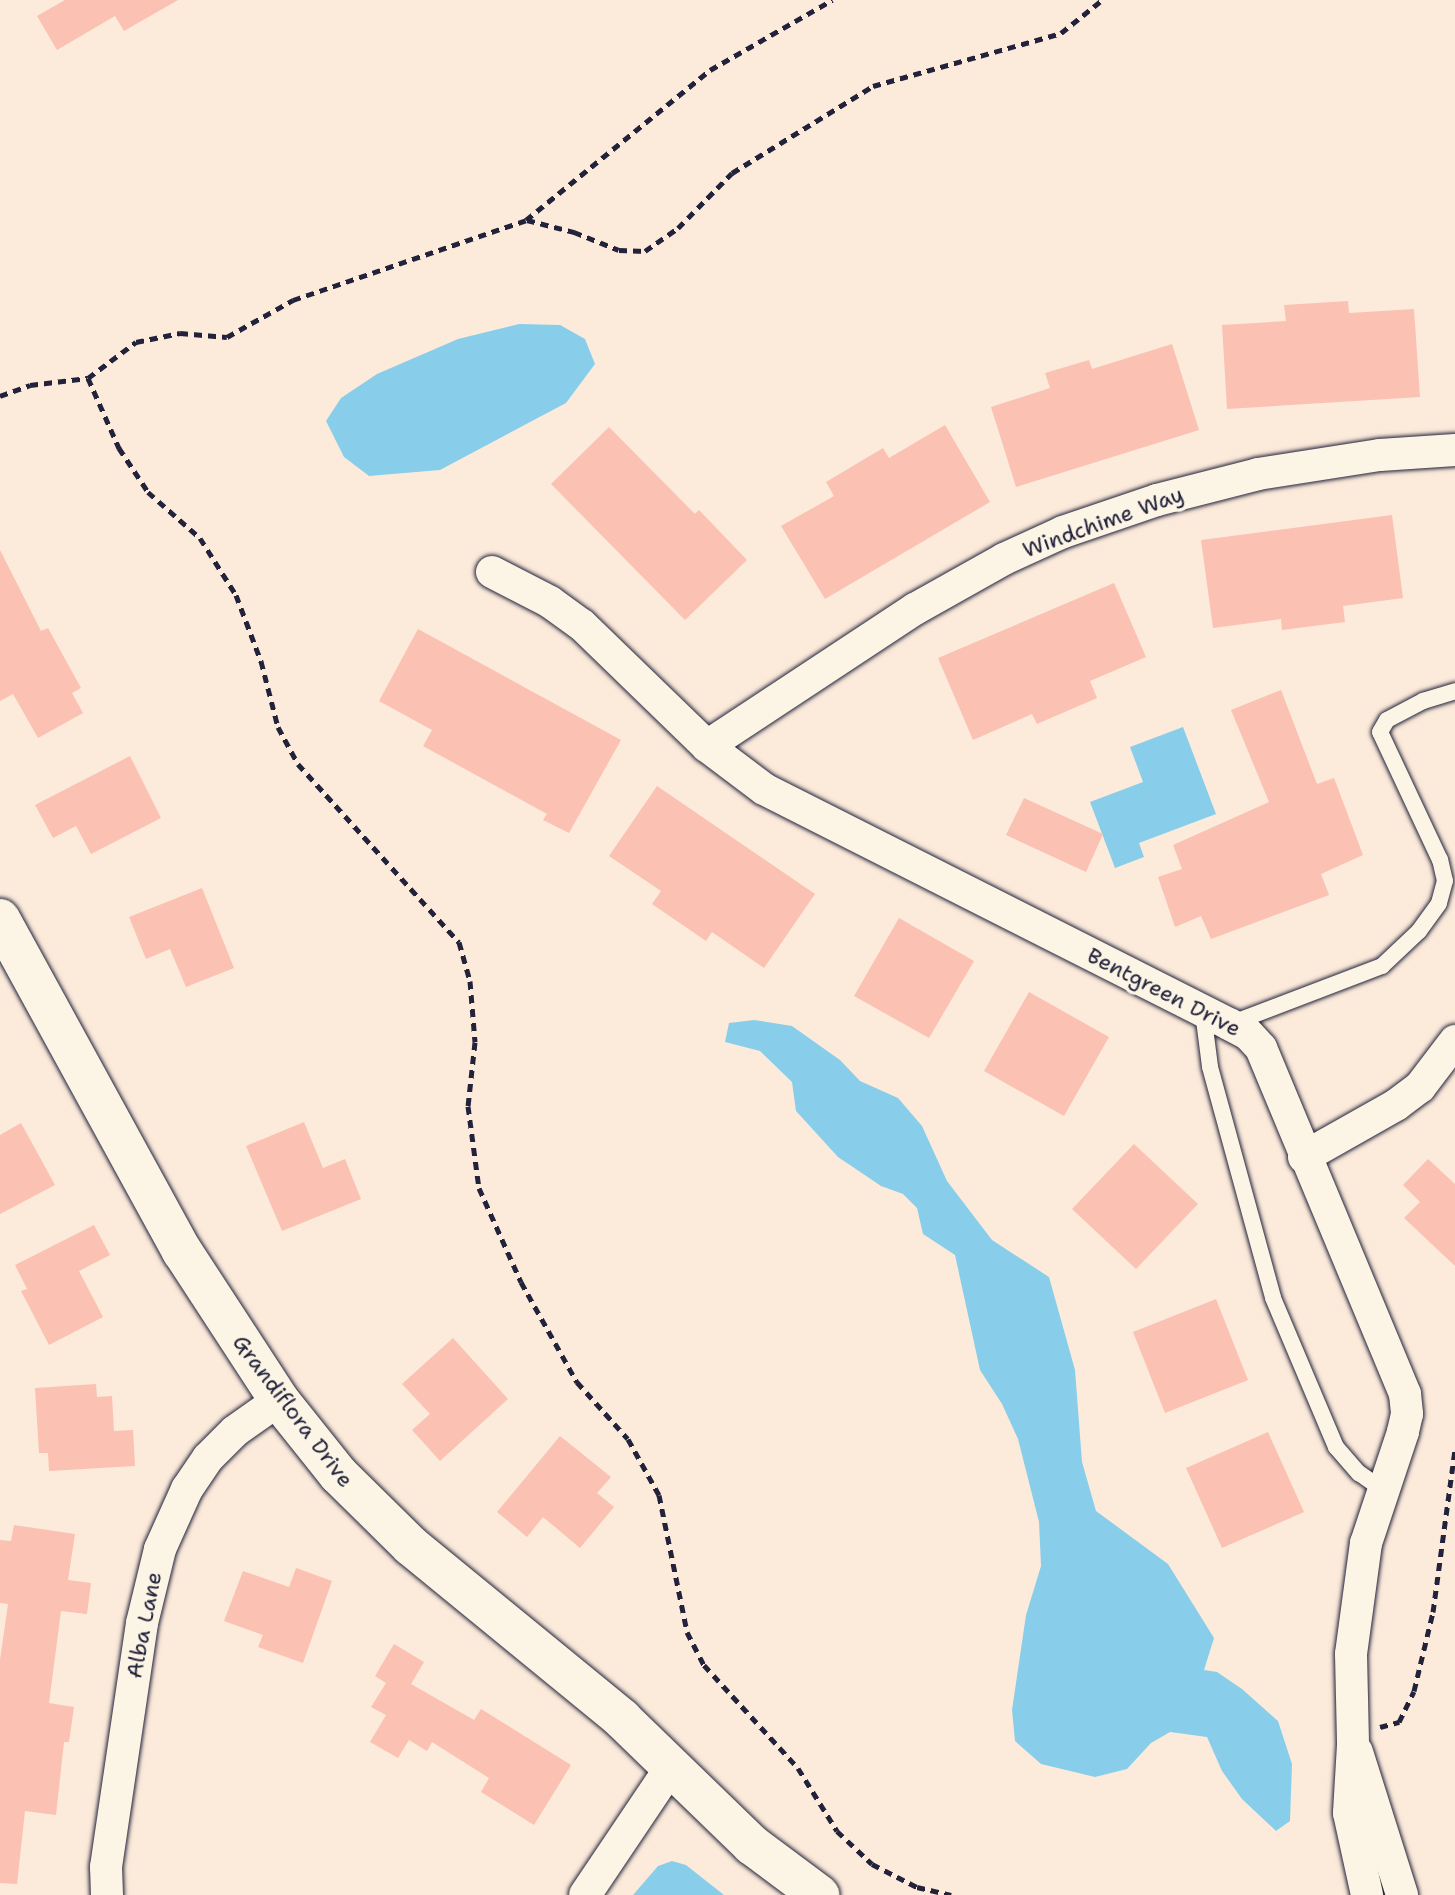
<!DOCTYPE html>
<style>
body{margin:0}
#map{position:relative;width:1455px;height:1895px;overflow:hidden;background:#fcebdb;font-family:"Shantell Sans",sans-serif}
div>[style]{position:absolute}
.water>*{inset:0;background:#88ceea}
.building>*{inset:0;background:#fbc1b2}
.path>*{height:5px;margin-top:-2.5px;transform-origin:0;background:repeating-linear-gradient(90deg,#22223b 0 8px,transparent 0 14px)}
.roads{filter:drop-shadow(0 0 2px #22223b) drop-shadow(0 0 2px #22223b)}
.service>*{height:16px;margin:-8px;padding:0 8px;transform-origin:8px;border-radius:8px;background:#fcf5e5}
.minor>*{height:32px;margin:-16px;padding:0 16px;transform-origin:16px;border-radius:16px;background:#fcf5e5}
.tertiary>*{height:40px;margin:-20px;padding:0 20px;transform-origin:20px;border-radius:20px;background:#fcf5e5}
span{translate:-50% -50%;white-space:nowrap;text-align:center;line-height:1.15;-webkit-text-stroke:7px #fcf5e5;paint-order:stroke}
.street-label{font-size:22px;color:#22223b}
</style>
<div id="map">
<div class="water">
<i style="clip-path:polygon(519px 324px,560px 325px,585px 339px,595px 364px,566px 403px,440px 470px,369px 476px,344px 457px,326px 421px,341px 398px,377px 374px,458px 339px)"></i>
<i style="clip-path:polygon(1183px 727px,1216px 814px,1139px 843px,1144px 857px,1115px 868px,1090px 802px,1143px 782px,1130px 747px)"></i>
<i style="clip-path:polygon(754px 1020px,792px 1026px,840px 1060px,860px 1081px,898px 1098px,922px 1126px,947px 1181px,992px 1240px,1049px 1277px,1075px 1370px,1082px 1462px,1096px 1511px,1168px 1564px,1214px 1638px,1204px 1670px,1217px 1672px,1242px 1689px,1278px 1721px,1292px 1764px,1290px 1821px,1276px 1831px,1242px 1799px,1222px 1771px,1207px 1737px,1170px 1732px,1151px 1743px,1127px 1769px,1095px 1777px,1041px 1764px,1015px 1741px,1012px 1710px,1026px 1615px,1041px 1566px,1039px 1522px,1018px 1439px,1002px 1404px,980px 1370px,955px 1255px,923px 1234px,917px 1208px,903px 1194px,881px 1186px,838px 1157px,796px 1111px,792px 1082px,760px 1051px,725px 1042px,729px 1023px)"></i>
<i style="clip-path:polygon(672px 1861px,686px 1865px,724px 1895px,633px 1895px,658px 1866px)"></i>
</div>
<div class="building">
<i style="clip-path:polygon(65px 0,178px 0,124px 31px,115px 16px,57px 50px,37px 16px)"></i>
<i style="clip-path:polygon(1348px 301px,1349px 313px,1414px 309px,1420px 397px,1227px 409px,1222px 325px,1286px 321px,1284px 305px)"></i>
<i style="clip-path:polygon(1172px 344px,1199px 430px,1016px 487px,991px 407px,1050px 388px,1045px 373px,1089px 360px,1092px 369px)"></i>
<i style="clip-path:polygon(945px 425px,990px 502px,825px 599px,781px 526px,834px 496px,826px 482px,883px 448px,889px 458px)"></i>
<i style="clip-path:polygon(609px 427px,695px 514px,699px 510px,747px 560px,685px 620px,551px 484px)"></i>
<i style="clip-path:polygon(1392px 515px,1403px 598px,1343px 606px,1345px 622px,1282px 630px,1281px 619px,1213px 628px,1201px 540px)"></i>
<i style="clip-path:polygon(0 550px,41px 631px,48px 628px,81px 688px,72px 693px,83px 713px,38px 738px,13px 694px,0 701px)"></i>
<i style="clip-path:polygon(1114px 583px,1146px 657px,1090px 681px,1097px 698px,1037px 724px,1032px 714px,973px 740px,938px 658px)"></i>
<i style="clip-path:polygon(418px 629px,621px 740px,569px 833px,543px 820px,547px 814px,423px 746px,432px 730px,379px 701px)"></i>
<i style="clip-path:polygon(1281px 690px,1317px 784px,1334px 778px,1363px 855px,1321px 874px,1329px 895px,1211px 939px,1201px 916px,1175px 927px,1158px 877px,1182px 869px,1173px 845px,1269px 802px,1231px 710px)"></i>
<i style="clip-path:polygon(130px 756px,161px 818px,91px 854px,76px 826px,53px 838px,35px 805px)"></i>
<i style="clip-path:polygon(657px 786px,815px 894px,764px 968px,712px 932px,706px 941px,652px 904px,661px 891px,609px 856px)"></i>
<i style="clip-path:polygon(1024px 798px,1103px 834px,1086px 872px,1006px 835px)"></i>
<i style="clip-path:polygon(202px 888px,234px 968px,186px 987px,170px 949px,146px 959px,129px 917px)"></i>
<i style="clip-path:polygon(899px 918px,974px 961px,929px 1038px,854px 996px)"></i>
<i style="clip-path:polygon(1029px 992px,1109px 1037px,1064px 1116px,984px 1071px)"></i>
<i style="clip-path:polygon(304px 1122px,323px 1168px,345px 1159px,361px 1199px,282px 1231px,246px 1146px)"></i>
<i style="clip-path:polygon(21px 1123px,55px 1185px,0 1214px,0 1135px)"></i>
<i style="clip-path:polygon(1134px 1144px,1198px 1204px,1136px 1269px,1072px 1209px)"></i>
<i style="clip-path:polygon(1428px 1159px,1455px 1184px,1455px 1266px,1404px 1218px,1420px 1202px,1403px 1185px)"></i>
<i style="clip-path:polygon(94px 1225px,110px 1255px,79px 1271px,103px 1317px,49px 1345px,21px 1291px,27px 1289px,15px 1265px)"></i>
<i style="clip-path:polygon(1216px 1299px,1248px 1380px,1165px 1413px,1133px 1332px)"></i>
<i style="clip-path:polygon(453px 1338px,508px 1399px,440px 1461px,412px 1430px,430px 1414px,402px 1384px)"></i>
<i style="clip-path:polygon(96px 1384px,97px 1397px,112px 1396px,114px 1431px,133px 1430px,135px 1466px,49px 1471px,48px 1453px,39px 1453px,35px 1388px)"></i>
<i style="clip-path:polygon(1268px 1432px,1304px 1512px,1222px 1548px,1186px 1468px)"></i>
<i style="clip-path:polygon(560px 1436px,611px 1477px,597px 1493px,614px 1507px,580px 1548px,543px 1517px,527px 1537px,497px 1512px)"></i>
<i style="clip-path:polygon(14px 1525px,75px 1534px,68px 1580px,91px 1583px,87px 1614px,61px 1611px,49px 1703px,74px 1707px,69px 1742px,64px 1742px,56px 1815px,25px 1811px,17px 1884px,0 1883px,0 1660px,8px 1604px,0 1603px,0 1540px,11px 1541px)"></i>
<i style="clip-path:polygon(296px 1568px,332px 1581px,303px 1663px,258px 1647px,263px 1635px,224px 1621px,243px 1571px,289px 1587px)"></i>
<i style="clip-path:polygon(394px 1644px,424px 1662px,411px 1684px,474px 1720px,481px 1709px,571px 1765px,534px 1825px,481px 1792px,489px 1778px,432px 1742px,427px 1751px,409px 1740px,398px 1758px,370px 1742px,386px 1715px,371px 1707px,386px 1683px,375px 1676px)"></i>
</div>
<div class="path">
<i style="left:527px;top:220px;width:49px;rotate:14.3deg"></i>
<i style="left:574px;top:232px;width:48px;rotate:21.8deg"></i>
<i style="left:619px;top:250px;width:26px;rotate:2deg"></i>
<i style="left:645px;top:251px;width:40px;rotate:-34.9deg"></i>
<i style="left:678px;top:228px;width:77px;rotate:-45.5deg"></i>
<i style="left:732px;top:173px;width:166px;rotate:-31.7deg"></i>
<i style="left:873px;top:86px;width:195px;rotate:-15.7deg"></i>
<i style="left:1061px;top:33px;width:53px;rotate:-38.8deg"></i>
<i style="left:88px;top:378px;width:77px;rotate:66.1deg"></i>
<i style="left:119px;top:448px;width:53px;rotate:56.6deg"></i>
<i style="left:148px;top:492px;width:69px;rotate:41.5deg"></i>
<i style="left:200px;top:538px;width:67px;rotate:57.7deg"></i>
<i style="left:236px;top:595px;width:71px;rotate:69.3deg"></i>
<i style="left:261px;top:661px;width:68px;rotate:75.6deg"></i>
<i style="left:278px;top:727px;width:42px;rotate:61.6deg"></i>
<i style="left:298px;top:764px;width:240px;rotate:47.9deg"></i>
<i style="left:459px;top:942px;width:41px;rotate:74.2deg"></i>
<i style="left:470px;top:981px;width:61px;rotate:85.3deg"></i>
<i style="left:475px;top:1042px;width:64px;rotate:96.2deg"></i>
<i style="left:468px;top:1106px;width:83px;rotate:82.4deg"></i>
<i style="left:479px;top:1188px;width:103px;rotate:65.9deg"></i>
<i style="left:521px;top:1282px;width:115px;rotate:60.8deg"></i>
<i style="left:577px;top:1382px;width:76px;rotate:48.2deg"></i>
<i style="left:628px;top:1439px;width:64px;rotate:61deg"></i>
<i style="left:659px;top:1495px;width:140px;rotate:78.4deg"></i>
<i style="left:687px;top:1632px;width:37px;rotate:63deg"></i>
<i style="left:704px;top:1665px;width:139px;rotate:47.6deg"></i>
<i style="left:798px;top:1768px;width:74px;rotate:58.2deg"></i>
<i style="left:837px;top:1831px;width:48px;rotate:43.3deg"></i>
<i style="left:872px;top:1864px;width:51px;rotate:27.1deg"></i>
<i style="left:917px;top:1887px;width:35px;rotate:13deg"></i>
<i style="left:0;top:396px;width:32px;rotate:-20deg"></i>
<i style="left:30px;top:385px;width:58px;rotate:-6.9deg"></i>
<i style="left:88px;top:378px;width:60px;rotate:-36.9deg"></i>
<i style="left:136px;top:342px;width:45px;rotate:-11.6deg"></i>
<i style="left:180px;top:333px;width:47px;rotate:4.9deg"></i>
<i style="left:227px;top:337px;width:76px;rotate:-29.3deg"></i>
<i style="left:293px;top:300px;width:246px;rotate:-18.9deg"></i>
<i style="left:526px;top:220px;width:237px;rotate:-39.2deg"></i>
<i style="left:710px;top:70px;width:141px;rotate:-29.8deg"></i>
<i style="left:1380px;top:1727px;width:20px;rotate:-15deg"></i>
<i style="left:1399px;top:1722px;width:34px;rotate:-64deg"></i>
<i style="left:1414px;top:1691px;width:81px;rotate:-76.5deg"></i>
<i style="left:1433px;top:1612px;width:164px;rotate:-82.3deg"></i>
</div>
<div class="roads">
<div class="service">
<i style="left:1203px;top:1012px;width:55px;rotate:82.7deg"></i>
<i style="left:1210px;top:1067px;width:239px;rotate:74.7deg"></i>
<i style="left:1273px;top:1298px;width:162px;rotate:67.1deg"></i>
<i style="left:1336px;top:1447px;width:35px;rotate:49deg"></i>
<i style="left:1359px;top:1473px;width:32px;rotate:35deg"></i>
<i style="left:1230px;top:1024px;width:163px;rotate:-20.9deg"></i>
<i style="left:1382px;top:966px;width:51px;rotate:-43.4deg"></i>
<i style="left:1419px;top:931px;width:34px;rotate:-54deg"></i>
<i style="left:1439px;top:903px;width:23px;rotate:-75deg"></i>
<i style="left:1445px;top:881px;width:22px;rotate:-103deg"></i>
<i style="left:1440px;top:860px;width:141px;rotate:-115.1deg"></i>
<i style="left:1380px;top:732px;width:14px;rotate:-60deg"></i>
<i style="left:1387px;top:720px;width:41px;rotate:-27.8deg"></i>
<i style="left:1423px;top:701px;width:34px;rotate:-17deg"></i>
</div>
<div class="minor">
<i style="left:492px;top:572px;width:65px;rotate:27.3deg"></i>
<i style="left:550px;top:602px;width:39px;rotate:36deg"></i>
<i style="left:582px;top:625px;width:174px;rotate:44.1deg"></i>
<i style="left:707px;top:746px;width:71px;rotate:37deg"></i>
<i style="left:764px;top:789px;width:521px;rotate:26.81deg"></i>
<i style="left:1229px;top:1024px;width:21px;rotate:28deg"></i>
<i style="left:1248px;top:1034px;width:19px;rotate:47deg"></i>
<i style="left:1261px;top:1048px;width:375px;rotate:67.4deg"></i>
<i style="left:1405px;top:1394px;width:20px;rotate:84deg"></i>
<i style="left:1407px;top:1414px;width:18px;rotate:103deg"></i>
<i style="left:1403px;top:1432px;width:117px;rotate:108.4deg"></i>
<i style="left:1366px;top:1543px;width:112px;rotate:97.7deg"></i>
<i style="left:1351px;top:1654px;width:91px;rotate:88.7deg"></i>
<i style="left:1353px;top:1745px;width:68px;rotate:93.4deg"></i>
<i style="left:1349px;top:1813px;width:84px;rotate:77.6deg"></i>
<i style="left:707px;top:746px;width:249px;rotate:-33.4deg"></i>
<i style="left:915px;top:609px;width:102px;rotate:-29.3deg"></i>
<i style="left:1004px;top:559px;width:65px;rotate:-24.6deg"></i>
<i style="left:1063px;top:532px;width:99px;rotate:-18.8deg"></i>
<i style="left:1157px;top:500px;width:104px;rotate:-14.4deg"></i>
<i style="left:1258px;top:474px;width:123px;rotate:-8.9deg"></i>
<i style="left:1380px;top:455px;width:75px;rotate:-3.8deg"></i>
<i style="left:1304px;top:1157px;width:106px;rotate:-29.5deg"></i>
<i style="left:1396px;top:1105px;width:30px;rotate:-37deg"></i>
<i style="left:1420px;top:1087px;width:58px;rotate:-52.7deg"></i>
<i style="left:1357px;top:1752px;width:150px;rotate:72.5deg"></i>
<i style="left:107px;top:1895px;width:28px;rotate:-92deg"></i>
<i style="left:106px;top:1867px;width:247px;rotate:-81.6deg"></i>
<i style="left:142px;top:1623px;width:76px;rotate:-76.3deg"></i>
<i style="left:160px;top:1549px;width:66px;rotate:-65.8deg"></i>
<i style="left:187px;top:1489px;width:37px;rotate:-56deg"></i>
<i style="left:208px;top:1458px;width:38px;rotate:-45deg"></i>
<i style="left:235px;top:1431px;width:54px;rotate:-35.2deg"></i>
<i style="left:585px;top:1895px;width:158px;rotate:-56.1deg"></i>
</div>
<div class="tertiary">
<i style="left:0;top:919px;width:379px;rotate:61.3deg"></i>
<i style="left:182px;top:1251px;width:178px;rotate:56.9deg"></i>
<i style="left:279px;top:1400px;width:95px;rotate:51.4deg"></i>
<i style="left:338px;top:1474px;width:103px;rotate:44.6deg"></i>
<i style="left:411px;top:1546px;width:273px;rotate:39.3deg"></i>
<i style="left:622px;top:1719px;width:181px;rotate:44.1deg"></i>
<i style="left:752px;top:1845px;width:84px;rotate:36.7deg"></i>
</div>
</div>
<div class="street-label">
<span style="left:1103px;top:522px;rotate:-20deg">Windchime Way</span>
<span style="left:1164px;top:992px;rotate:27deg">Bentgreen Drive</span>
<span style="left:293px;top:1411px;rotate:53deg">Grandiflora Drive</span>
<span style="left:144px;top:1625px;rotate:-79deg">Alba Lane</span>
</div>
</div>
